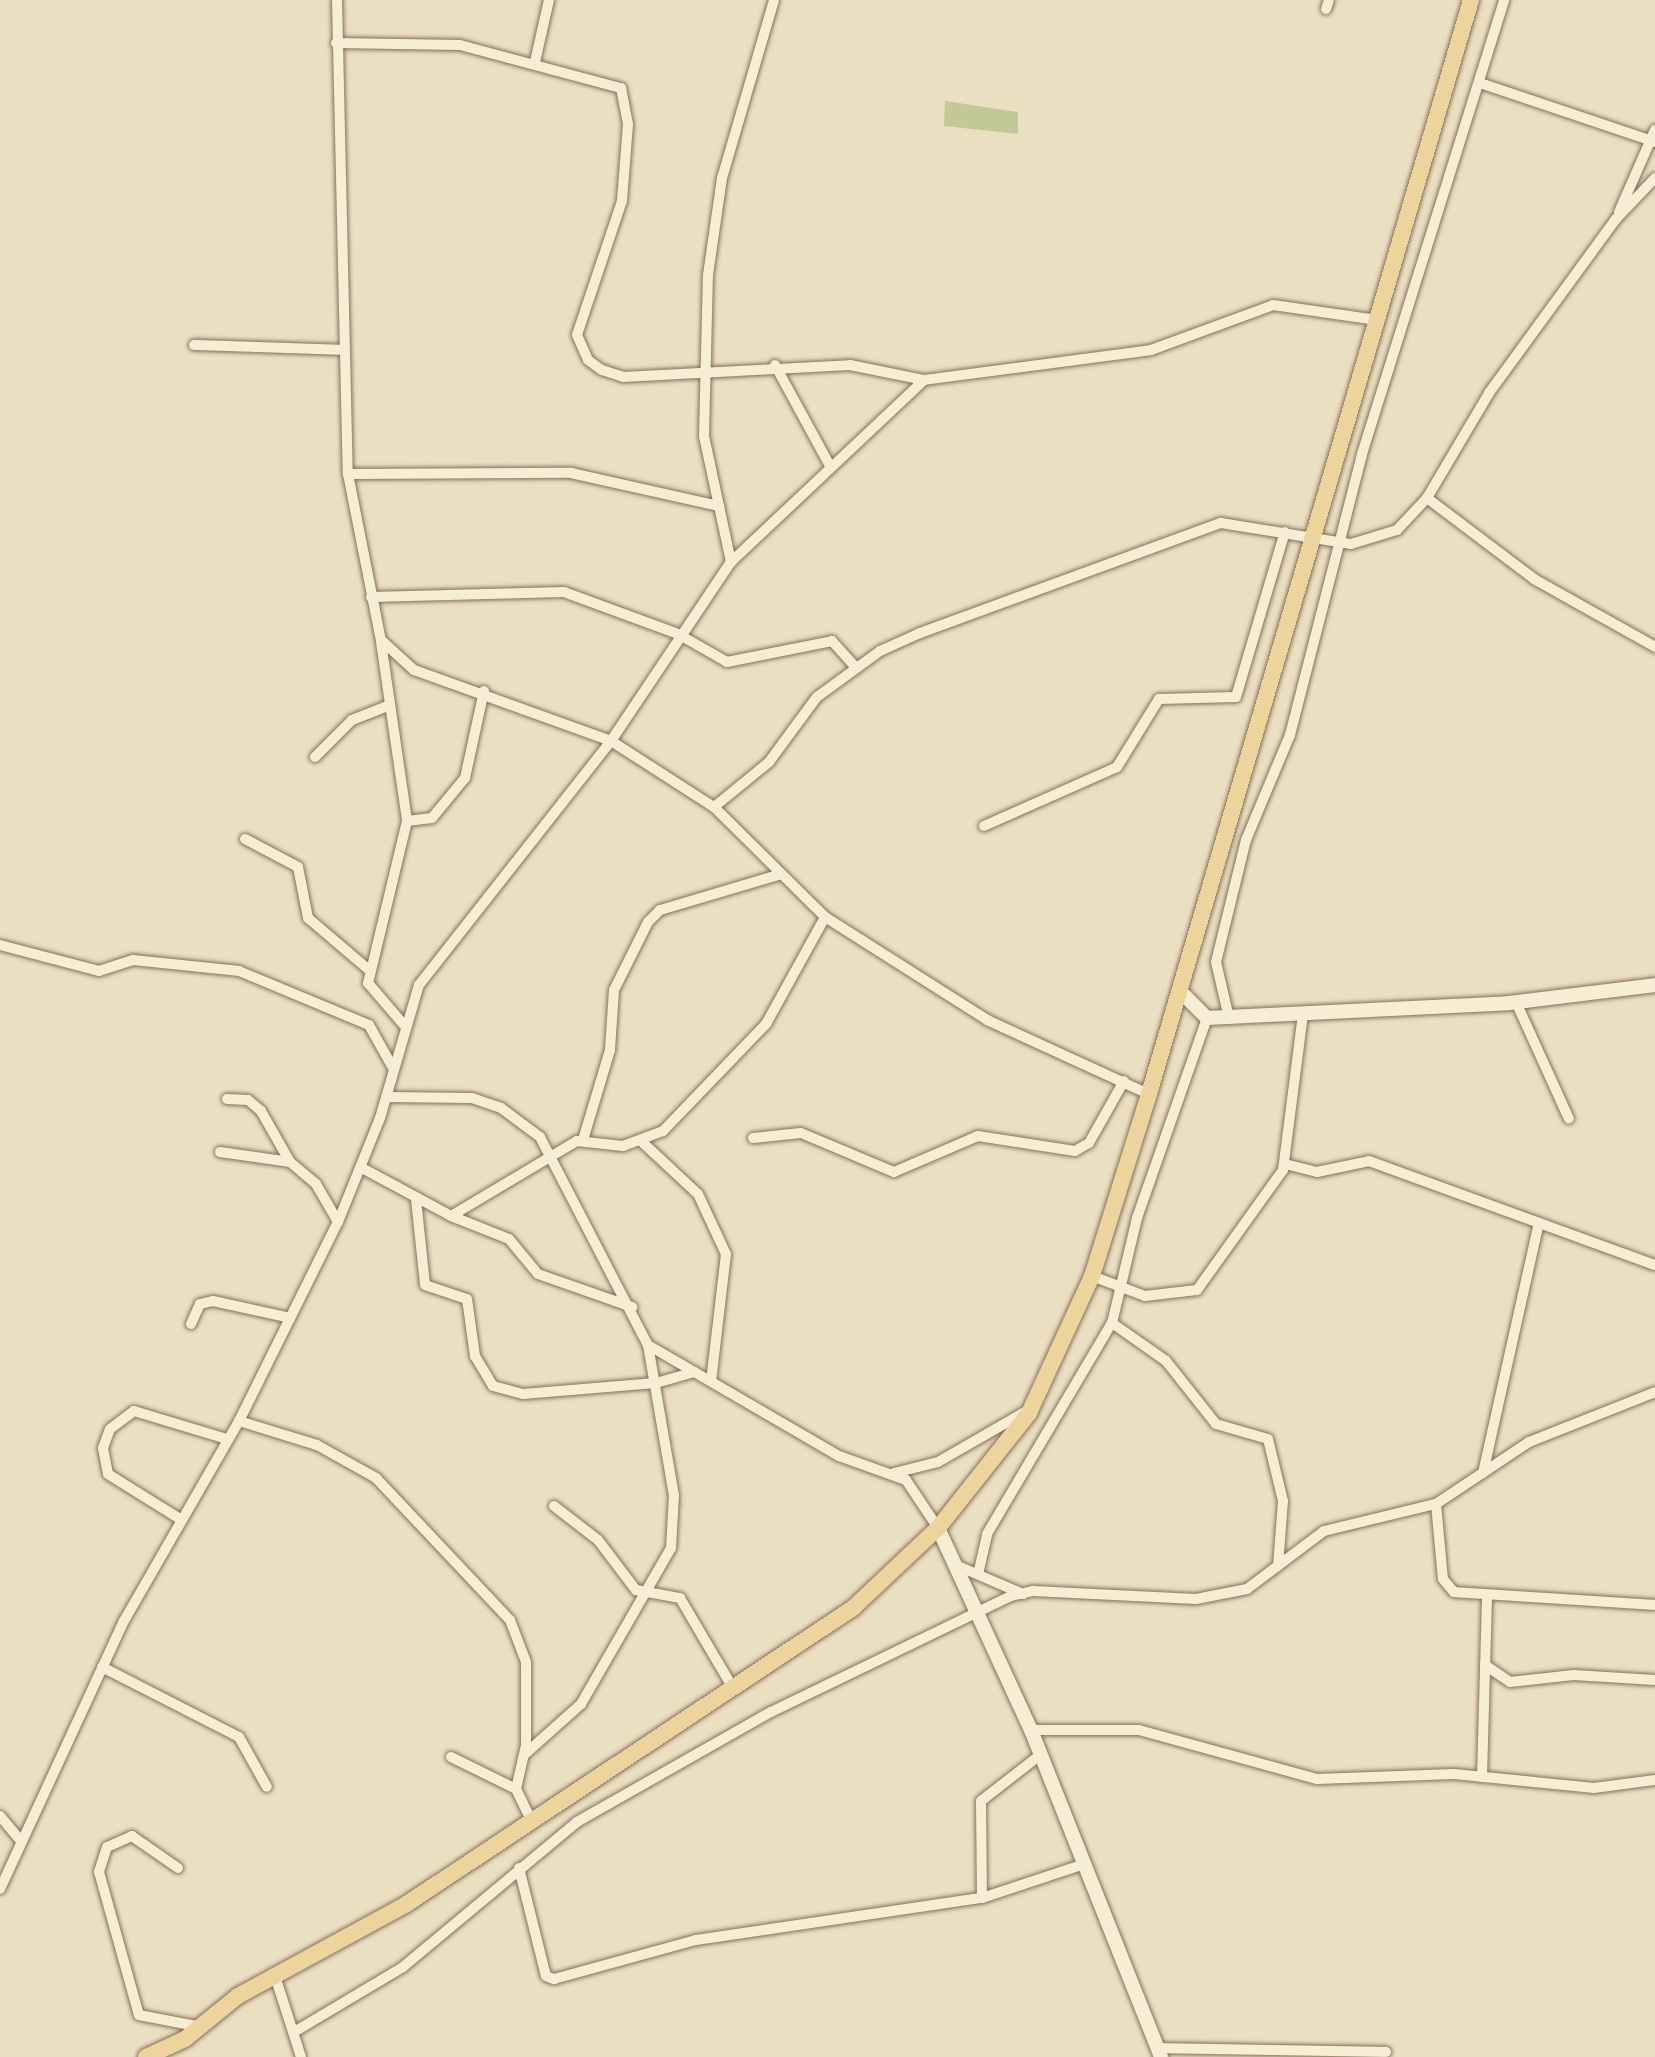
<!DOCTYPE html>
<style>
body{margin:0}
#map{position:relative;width:1655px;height:2057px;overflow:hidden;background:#ebdfc2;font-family:"Playfair Display",serif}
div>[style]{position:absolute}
.green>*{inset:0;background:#c2c897}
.roads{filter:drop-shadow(0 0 2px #84715b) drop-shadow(0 0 2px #84715b)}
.street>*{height:10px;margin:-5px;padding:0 5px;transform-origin:5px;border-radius:5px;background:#f6edd5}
.secondary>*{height:14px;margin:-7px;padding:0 7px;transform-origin:7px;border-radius:7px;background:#f6edd5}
.primary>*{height:16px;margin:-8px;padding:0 8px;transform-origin:8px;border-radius:8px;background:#edd49c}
span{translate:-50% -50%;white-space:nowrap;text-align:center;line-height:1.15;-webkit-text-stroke:6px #f3ead2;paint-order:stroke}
</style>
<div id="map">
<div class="green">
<i style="clip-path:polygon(945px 101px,1018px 112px,1018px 134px,944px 126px)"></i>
</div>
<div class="roads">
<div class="street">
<i style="left:337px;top:0;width:474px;rotate:88.7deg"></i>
<i style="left:348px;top:474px;width:169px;rotate:78.8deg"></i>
<i style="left:381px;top:640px;width:45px;rotate:42.3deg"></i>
<i style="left:414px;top:670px;width:209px;rotate:19.8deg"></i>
<i style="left:611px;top:741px;width:122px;rotate:32.7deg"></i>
<i style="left:714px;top:807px;width:156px;rotate:44.7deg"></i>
<i style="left:825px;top:917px;width:192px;rotate:32.4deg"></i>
<i style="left:987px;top:1020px;width:178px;rotate:24.6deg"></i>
<i style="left:1326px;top:9px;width:9px;rotate:-72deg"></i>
<i style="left:336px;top:43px;width:124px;rotate:0.9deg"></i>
<i style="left:460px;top:45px;width:167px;rotate:15deg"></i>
<i style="left:621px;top:88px;width:37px;rotate:79deg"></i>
<i style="left:628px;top:124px;width:77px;rotate:94.5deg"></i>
<i style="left:622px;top:201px;width:141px;rotate:108.6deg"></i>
<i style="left:577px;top:335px;width:27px;rotate:66deg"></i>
<i style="left:588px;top:360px;width:17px;rotate:36deg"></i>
<i style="left:602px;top:370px;width:22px;rotate:18deg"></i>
<i style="left:623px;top:377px;width:227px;rotate:-3deg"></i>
<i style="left:850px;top:365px;width:76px;rotate:11.5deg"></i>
<i style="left:535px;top:62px;width:64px;rotate:-77.3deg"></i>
<i style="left:1480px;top:83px;width:185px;rotate:18.6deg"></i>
<i style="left:1619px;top:212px;width:90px;rotate:-66.3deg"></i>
<i style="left:194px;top:345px;width:149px;rotate:1.9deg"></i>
<i style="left:775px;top:365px;width:115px;rotate:61.4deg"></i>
<i style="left:348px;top:474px;width:223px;rotate:-0.3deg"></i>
<i style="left:571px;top:473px;width:152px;rotate:12.6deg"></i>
<i style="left:1427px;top:498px;width:134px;rotate:37.1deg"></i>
<i style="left:1534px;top:579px;width:139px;rotate:29.3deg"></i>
<i style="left:731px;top:562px;width:129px;rotate:-102.1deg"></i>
<i style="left:704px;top:436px;width:161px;rotate:-88.6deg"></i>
<i style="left:708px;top:275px;width:98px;rotate:-81.8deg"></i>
<i style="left:722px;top:178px;width:185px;rotate:-73.7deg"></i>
<i style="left:371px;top:597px;width:193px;rotate:-1.5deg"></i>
<i style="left:564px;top:592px;width:121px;rotate:20.2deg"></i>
<i style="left:678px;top:634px;width:56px;rotate:29.7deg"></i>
<i style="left:727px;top:662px;width:107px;rotate:-11.3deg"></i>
<i style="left:832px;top:641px;width:36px;rotate:48deg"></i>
<i style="left:381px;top:642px;width:181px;rotate:81.7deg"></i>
<i style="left:407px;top:821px;width:167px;rotate:103.5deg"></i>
<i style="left:368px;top:983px;width:55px;rotate:49.4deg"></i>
<i style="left:315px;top:757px;width:52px;rotate:-45deg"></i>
<i style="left:352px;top:720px;width:41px;rotate:-21.5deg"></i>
<i style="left:714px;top:807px;width:71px;rotate:-39.3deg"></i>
<i style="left:769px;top:762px;width:81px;rotate:-53.6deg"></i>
<i style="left:817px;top:697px;width:78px;rotate:-36.1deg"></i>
<i style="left:880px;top:651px;width:44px;rotate:-24.2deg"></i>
<i style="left:920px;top:633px;width:320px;rotate:-20.1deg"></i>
<i style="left:1221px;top:523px;width:132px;rotate:9.2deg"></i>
<i style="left:1351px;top:544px;width:48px;rotate:-16.9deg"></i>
<i style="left:1397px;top:530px;width:44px;rotate:-46.8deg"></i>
<i style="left:1427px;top:498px;width:122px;rotate:-59.4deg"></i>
<i style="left:1489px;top:393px;width:215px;rotate:-53.9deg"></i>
<i style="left:1616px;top:219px;width:57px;rotate:-46.4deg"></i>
<i style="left:407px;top:821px;width:25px;rotate:-7deg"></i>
<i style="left:432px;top:818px;width:52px;rotate:-50.5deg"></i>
<i style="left:465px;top:778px;width:89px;rotate:-77.7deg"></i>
<i style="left:984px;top:826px;width:145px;rotate:-23.9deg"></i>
<i style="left:1117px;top:767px;width:80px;rotate:-58.3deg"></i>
<i style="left:1159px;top:699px;width:77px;rotate:-1.5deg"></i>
<i style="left:1236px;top:697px;width:172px;rotate:-73.5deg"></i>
<i style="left:245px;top:839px;width:60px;rotate:27.8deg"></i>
<i style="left:298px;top:867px;width:52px;rotate:78.9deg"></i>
<i style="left:308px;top:918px;width:79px;rotate:40.4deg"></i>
<i style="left:0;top:945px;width:102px;rotate:14.7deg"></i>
<i style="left:99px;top:971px;width:36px;rotate:-18deg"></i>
<i style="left:133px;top:960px;width:107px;rotate:5.9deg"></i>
<i style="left:239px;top:971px;width:141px;rotate:22.6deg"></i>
<i style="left:369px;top:1025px;width:49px;rotate:60.8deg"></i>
<i style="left:1516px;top:1002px;width:128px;rotate:65.6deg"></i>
<i style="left:1229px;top:1018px;width:57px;rotate:-103.1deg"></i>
<i style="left:1216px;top:962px;width:126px;rotate:-76.2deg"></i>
<i style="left:1246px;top:840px;width:114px;rotate:-67.3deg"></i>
<i style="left:1290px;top:735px;width:290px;rotate:-75.6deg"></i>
<i style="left:1362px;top:454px;width:476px;rotate:-72.6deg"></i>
<i style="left:386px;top:1097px;width:86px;rotate:0.7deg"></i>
<i style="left:472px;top:1098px;width:31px;rotate:19deg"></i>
<i style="left:501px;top:1108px;width:49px;rotate:36.6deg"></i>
<i style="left:540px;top:1137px;width:234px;rotate:62.6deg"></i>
<i style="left:648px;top:1345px;width:152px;rotate:80.2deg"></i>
<i style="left:674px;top:1495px;width:53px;rotate:93.2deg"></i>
<i style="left:671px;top:1548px;width:180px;rotate:120deg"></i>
<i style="left:581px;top:1704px;width:75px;rotate:138.2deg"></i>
<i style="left:227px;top:1099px;width:21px;rotate:3deg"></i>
<i style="left:248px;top:1100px;width:17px;rotate:40deg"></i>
<i style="left:261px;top:1111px;width:59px;rotate:60.4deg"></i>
<i style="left:753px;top:1138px;width:48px;rotate:-5.9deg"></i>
<i style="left:801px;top:1133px;width:101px;rotate:22.8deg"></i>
<i style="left:894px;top:1172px;width:91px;rotate:-23.2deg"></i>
<i style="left:978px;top:1136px;width:98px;rotate:8.8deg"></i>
<i style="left:1075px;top:1151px;width:16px;rotate:-30deg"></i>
<i style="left:1089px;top:1143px;width:71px;rotate:-60.6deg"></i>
<i style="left:583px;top:1140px;width:94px;rotate:-73.3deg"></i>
<i style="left:610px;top:1050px;width:60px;rotate:-86.2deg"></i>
<i style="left:614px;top:990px;width:76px;rotate:-63.4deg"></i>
<i style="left:648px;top:922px;width:17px;rotate:-45deg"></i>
<i style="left:660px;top:910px;width:123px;rotate:-16.5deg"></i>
<i style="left:640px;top:1140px;width:79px;rotate:43deg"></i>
<i style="left:698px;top:1194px;width:66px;rotate:65deg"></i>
<i style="left:726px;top:1254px;width:128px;rotate:96.7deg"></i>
<i style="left:220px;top:1152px;width:71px;rotate:8.1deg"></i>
<i style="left:290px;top:1162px;width:34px;rotate:40deg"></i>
<i style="left:316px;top:1184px;width:44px;rotate:59.9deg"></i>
<i style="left:1285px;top:1164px;width:33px;rotate:14deg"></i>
<i style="left:1317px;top:1172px;width:53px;rotate:-11.9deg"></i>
<i style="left:1369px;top:1161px;width:304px;rotate:20deg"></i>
<i style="left:362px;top:1168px;width:101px;rotate:28.3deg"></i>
<i style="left:451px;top:1216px;width:147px;rotate:-30.8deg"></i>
<i style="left:577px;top:1141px;width:46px;rotate:6.2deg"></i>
<i style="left:623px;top:1146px;width:43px;rotate:-20.6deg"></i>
<i style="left:663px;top:1131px;width:149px;rotate:-46.1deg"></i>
<i style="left:766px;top:1024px;width:122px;rotate:-61.1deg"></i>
<i style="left:416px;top:1199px;width:86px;rotate:84deg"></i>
<i style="left:425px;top:1285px;width:44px;rotate:18.4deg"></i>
<i style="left:467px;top:1299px;width:58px;rotate:82deg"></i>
<i style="left:475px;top:1356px;width:35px;rotate:59deg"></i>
<i style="left:493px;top:1386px;width:31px;rotate:15deg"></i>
<i style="left:523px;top:1394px;width:133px;rotate:-4.7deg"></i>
<i style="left:656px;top:1383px;width:40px;rotate:-16deg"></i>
<i style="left:451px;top:1216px;width:62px;rotate:21.6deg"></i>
<i style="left:509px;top:1239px;width:45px;rotate:50.4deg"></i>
<i style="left:538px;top:1274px;width:100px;rotate:19.3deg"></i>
<i style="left:1092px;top:1276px;width:57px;rotate:20.7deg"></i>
<i style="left:1145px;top:1296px;width:52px;rotate:-6.6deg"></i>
<i style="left:1197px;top:1290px;width:148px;rotate:-54.4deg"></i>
<i style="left:1283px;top:1170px;width:157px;rotate:-82.7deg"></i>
<i style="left:1112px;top:1323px;width:66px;rotate:35.1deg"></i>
<i style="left:1166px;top:1361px;width:80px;rotate:51.6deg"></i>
<i style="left:1216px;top:1424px;width:54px;rotate:16.1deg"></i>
<i style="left:1268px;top:1439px;width:64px;rotate:76.4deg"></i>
<i style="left:1283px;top:1501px;width:65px;rotate:94.4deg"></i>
<i style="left:191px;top:1324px;width:22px;rotate:-66deg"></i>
<i style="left:200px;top:1304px;width:13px;rotate:-13deg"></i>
<i style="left:213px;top:1301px;width:79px;rotate:12.4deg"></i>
<i style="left:648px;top:1345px;width:221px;rotate:30.2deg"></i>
<i style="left:839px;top:1456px;width:71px;rotate:19.7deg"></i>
<i style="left:906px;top:1480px;width:58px;rotate:56.3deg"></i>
<i style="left:239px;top:1421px;width:82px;rotate:17.1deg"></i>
<i style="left:317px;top:1445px;width:68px;rotate:29.2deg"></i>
<i style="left:376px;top:1478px;width:195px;rotate:46.7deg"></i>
<i style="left:510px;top:1620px;width:45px;rotate:69.1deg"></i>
<i style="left:526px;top:1662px;width:83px;rotate:90deg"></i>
<i style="left:526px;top:1745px;width:45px;rotate:102.8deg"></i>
<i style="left:516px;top:1789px;width:32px;rotate:64deg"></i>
<i style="left:894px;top:1473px;width:45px;rotate:-14deg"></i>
<i style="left:938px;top:1462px;width:100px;rotate:-29.9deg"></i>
<i style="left:1483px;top:1473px;width:253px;rotate:-77.4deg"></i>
<i style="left:1436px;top:1504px;width:75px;rotate:84.7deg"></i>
<i style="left:1443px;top:1579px;width:17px;rotate:50deg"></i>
<i style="left:1454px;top:1592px;width:201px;rotate:3.7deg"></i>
<i style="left:554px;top:1506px;width:56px;rotate:37.7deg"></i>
<i style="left:598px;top:1540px;width:63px;rotate:52.8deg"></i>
<i style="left:636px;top:1590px;width:45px;rotate:10.3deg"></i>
<i style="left:680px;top:1598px;width:104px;rotate:59.5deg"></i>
<i style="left:180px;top:1519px;width:85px;rotate:-148deg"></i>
<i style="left:108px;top:1474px;width:26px;rotate:-101deg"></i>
<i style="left:103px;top:1448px;width:20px;rotate:-70deg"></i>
<i style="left:110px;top:1429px;width:30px;rotate:-37deg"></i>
<i style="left:134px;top:1411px;width:97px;rotate:16.8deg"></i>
<i style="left:958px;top:1566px;width:71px;rotate:23.3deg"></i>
<i style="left:979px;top:1570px;width:37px;rotate:-77deg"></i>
<i style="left:987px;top:1534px;width:245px;rotate:-59.4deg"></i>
<i style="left:1112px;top:1323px;width:108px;rotate:-76.6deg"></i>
<i style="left:1137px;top:1218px;width:212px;rotate:-70.7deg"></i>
<i style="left:1485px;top:1665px;width:30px;rotate:34deg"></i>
<i style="left:1510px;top:1682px;width:64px;rotate:-6.2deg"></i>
<i style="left:1574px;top:1675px;width:81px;rotate:3.5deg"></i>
<i style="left:102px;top:1667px;width:154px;rotate:27.1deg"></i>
<i style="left:239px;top:1737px;width:57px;rotate:60.8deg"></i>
<i style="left:1031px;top:1730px;width:108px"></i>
<i style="left:1139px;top:1730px;width:185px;rotate:15.4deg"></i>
<i style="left:1317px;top:1779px;width:137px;rotate:-2.1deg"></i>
<i style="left:1454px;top:1774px;width:141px;rotate:5.7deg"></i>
<i style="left:1594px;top:1788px;width:62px;rotate:-7.5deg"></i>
<i style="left:451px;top:1757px;width:72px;rotate:26.2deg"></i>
<i style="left:1482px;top:1777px;width:178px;rotate:-88.4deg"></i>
<i style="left:0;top:1816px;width:31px;rotate:50deg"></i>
<i style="left:178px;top:1868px;width:56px;rotate:-145.2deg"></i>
<i style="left:132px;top:1836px;width:27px;rotate:156deg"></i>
<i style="left:107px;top:1847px;width:26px;rotate:108deg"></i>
<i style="left:99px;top:1872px;width:148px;rotate:74.4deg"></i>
<i style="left:139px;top:2015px;width:58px;rotate:10.9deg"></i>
<i style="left:519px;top:1868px;width:111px;rotate:76deg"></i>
<i style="left:546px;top:1976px;width:9px;rotate:21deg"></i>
<i style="left:554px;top:1979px;width:147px;rotate:-15.4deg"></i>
<i style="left:696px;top:1940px;width:289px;rotate:-8.4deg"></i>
<i style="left:982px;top:1898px;width:108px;rotate:-18.3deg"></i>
<i style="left:0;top:1889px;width:295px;rotate:-65.2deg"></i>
<i style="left:124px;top:1621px;width:231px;rotate:-60.1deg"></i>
<i style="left:239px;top:1421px;width:222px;rotate:-63.6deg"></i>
<i style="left:338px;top:1222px;width:112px;rotate:-68deg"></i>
<i style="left:380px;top:1118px;width:139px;rotate:-73.7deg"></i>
<i style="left:419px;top:985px;width:310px;rotate:-51.8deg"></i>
<i style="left:611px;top:741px;width:216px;rotate:-56.2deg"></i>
<i style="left:731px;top:562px;width:265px;rotate:-43.3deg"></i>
<i style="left:924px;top:380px;width:229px;rotate:-7.5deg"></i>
<i style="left:1151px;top:350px;width:130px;rotate:-20.2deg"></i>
<i style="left:1273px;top:305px;width:105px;rotate:8.2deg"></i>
<i style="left:982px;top:1898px;width:97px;rotate:-90.6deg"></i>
<i style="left:981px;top:1801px;width:75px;rotate:-37.9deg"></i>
<i style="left:275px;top:1976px;width:85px;rotate:72.2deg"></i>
<i style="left:294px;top:2032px;width:127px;rotate:-30.8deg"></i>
<i style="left:403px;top:1967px;width:226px;rotate:-39.8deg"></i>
<i style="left:577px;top:1822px;width:223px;rotate:-29.6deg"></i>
<i style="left:771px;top:1712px;width:267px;rotate:-25.8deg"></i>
<i style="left:1011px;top:1596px;width:23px;rotate:-13deg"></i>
<i style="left:1033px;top:1591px;width:163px;rotate:2.8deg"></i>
<i style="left:1196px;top:1599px;width:52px;rotate:-11.1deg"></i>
<i style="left:1247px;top:1589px;width:96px;rotate:-37deg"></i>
<i style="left:1324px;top:1531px;width:115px;rotate:-13.6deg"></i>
<i style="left:1436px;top:1504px;width:112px;rotate:-33.7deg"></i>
<i style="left:1529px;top:1442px;width:136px;rotate:-21.6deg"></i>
<i style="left:1158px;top:2048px;width:228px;rotate:1deg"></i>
</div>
<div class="secondary">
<i style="left:1180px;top:991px;width:38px;rotate:45deg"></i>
<i style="left:1207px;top:1018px;width:302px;rotate:-2.8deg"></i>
<i style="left:1509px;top:1003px;width:147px;rotate:-7deg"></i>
<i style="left:938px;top:1528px;width:222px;rotate:65.3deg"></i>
<i style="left:1031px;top:1730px;width:352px;rotate:68.3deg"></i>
</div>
<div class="primary">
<i style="left:146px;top:2057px;width:43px;rotate:-24.8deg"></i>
<i style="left:185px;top:2039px;width:68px;rotate:-39.1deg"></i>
<i style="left:238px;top:1996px;width:190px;rotate:-28.6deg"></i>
<i style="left:405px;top:1905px;width:538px;rotate:-33.54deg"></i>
<i style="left:853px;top:1608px;width:117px;rotate:-43.3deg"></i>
<i style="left:938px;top:1528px;width:147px;rotate:-51.6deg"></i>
<i style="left:1029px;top:1413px;width:151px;rotate:-65.3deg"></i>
<i style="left:1092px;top:1276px;width:191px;rotate:-72.6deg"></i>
<i style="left:1149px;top:1094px;width:1140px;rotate:-73.6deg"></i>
</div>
</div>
</div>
